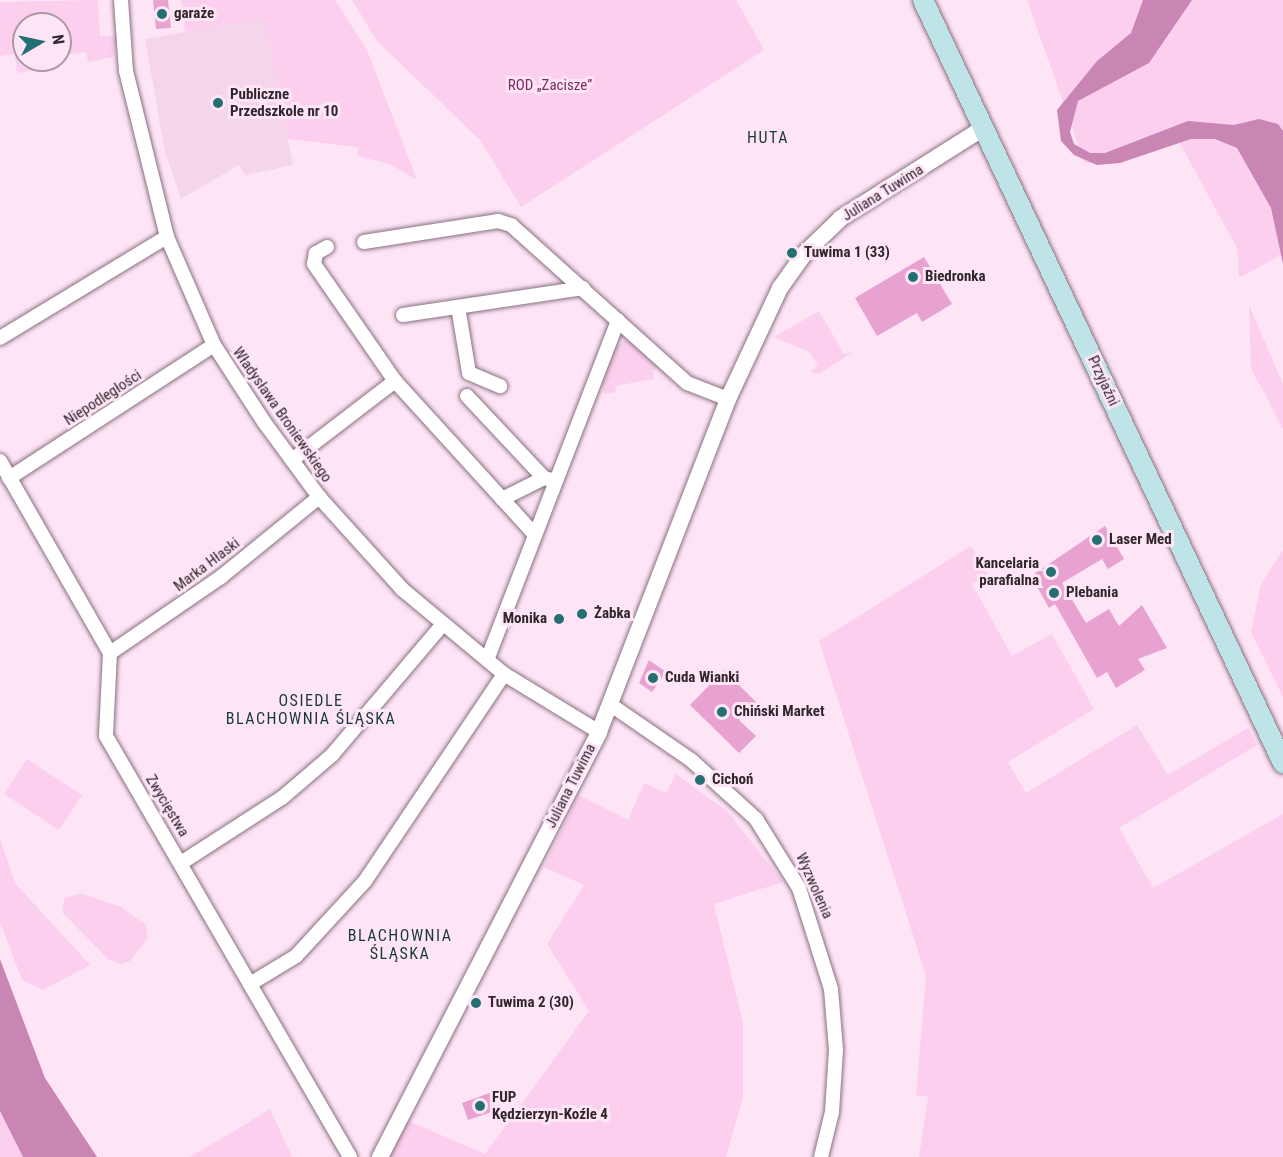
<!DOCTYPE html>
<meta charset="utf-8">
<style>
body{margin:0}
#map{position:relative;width:1283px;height:1157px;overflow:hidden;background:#fee5f6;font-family:"Roboto Condensed",sans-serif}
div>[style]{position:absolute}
.built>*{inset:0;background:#f5d5ea}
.green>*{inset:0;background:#fbcfed}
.water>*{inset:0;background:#c986b5}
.building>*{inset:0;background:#e7a2d2}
.roads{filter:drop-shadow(0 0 2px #887180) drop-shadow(0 0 2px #887180)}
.minor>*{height:14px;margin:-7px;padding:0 7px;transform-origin:7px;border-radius:7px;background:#fff}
.tertiary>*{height:16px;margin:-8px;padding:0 8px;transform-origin:8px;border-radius:8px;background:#fff}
.secondary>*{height:20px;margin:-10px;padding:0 10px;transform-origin:10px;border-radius:10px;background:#bee4e7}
.dots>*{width:16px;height:16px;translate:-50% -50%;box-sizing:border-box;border:3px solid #fee5f6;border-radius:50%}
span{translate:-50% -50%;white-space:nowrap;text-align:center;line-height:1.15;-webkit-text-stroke:6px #fee5f6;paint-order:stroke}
.poi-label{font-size:15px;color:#30262d;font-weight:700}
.left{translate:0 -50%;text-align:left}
.right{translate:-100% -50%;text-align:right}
.park-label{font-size:15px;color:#7a2b68}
.street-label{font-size:15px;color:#30262d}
.neighbourhood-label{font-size:16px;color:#16383b;letter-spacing:1.5px}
.north{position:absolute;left:12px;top:12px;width:60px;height:60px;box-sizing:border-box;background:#fee5f6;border:2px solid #ac99a6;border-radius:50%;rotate:81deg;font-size:16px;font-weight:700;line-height:24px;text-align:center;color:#30262d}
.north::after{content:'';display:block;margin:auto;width:21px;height:27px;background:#246f74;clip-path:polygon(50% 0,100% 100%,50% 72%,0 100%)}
</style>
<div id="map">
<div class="built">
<i style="clip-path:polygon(264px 18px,293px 165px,245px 175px,239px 165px,181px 199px,165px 152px,145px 39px)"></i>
</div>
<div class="green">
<i style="clip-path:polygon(98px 0,100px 36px,118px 36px,114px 57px,88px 62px,86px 52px,60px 56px,60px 24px,24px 24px,24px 60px,40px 60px,42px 69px,17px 73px,15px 54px,0 56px,0 2px)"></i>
<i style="clip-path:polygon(181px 0,335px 0,367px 50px,417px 180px,390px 164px,357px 156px,358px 147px,288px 139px,264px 19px,185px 32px)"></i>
<i style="clip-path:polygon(352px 0,736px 0,764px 50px,521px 207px,480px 140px,377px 41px)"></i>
<i style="clip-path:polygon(1027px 0,1283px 0,1283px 254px,1239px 278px,1237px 248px,1177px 138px,1085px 164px)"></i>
<i style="clip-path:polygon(1249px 305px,1283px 384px,1283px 429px,1251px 368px)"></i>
<i style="clip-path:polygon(819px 311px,844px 354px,853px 352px,819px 374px,810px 372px,818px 365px,809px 352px,774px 337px)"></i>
<i style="clip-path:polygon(624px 341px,635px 343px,664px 367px,653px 369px,654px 379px,615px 386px,616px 392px,604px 394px,601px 383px,612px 350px)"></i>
<i style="clip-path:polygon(971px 546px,988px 574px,972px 584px,1012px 656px,1052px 634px,1094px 709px,1008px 762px,1026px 793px,1137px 725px,1168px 775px,1248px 728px,1257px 745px,1119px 828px,1153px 888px,1283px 814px,1283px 1157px,919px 1157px,928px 1097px,916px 1095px,926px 976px,819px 641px)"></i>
<i style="clip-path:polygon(1283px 550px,1283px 697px,1251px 632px,1261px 584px)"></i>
<i style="clip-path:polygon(27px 759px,82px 795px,59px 830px,4px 794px)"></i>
<i style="clip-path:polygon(676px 774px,728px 812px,783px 882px,714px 904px,743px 1023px,743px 1097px,726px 1157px,380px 1157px,399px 1117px,485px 1154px,589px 1011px,547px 944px,584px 885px,544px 867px,578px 795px,628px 820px,644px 783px,666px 793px)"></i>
<i style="clip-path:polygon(0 839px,15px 883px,90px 965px,43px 990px,22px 980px,0 922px)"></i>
<i style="clip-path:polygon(80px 893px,121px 907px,146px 925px,148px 938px,130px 961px,122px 964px,109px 960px,62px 912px,64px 899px)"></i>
<i style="clip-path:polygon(270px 1109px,292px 1157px,190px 1157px,241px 1127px)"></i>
<i style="clip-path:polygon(0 1112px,2px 1114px,23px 1157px,0 1157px)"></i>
</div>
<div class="water">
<i style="clip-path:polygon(1143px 0,1192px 0,1149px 63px,1078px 101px,1070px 132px,1074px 144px,1090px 153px,1105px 153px,1188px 121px,1234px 125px,1259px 119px,1278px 124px,1283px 131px,1283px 264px,1271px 208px,1237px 148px,1215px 139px,1191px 139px,1120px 163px,1097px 165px,1074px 155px,1061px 141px,1057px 110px,1097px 61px,1131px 33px)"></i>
<i style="clip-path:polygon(0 959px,45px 1078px,97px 1157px,23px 1157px,0 1111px)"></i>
</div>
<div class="building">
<i style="clip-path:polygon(153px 0,168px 0,171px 28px,156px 29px)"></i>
<i style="clip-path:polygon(924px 257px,952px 304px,922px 322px,917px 313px,877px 336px,855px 298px)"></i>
<i style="clip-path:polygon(1105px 526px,1124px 559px,1108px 569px,1102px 559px,1062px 583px,1086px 623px,1109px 609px,1119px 626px,1142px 605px,1167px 648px,1138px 659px,1145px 670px,1116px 688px,1107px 672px,1097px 678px,1055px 604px,1049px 608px,1031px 576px)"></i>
<i style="clip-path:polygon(649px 660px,666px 672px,652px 692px,639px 683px)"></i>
<i style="clip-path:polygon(724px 670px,756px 702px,739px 720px,756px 736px,739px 753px,690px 705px)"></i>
<i style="clip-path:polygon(492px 1092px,498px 1110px,468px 1120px,462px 1103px)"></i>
</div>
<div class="roads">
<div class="minor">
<i style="left:121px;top:0;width:71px;rotate:86deg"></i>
<i style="left:126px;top:71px;width:171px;rotate:76.1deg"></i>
<i style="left:167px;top:237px;width:118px;rotate:66.5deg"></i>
<i style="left:214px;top:345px;width:92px;rotate:57deg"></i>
<i style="left:264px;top:422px;width:93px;rotate:53.7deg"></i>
<i style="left:319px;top:497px;width:124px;rotate:47.9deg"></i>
<i style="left:402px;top:589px;width:133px;rotate:39.8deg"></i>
<i style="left:504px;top:674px;width:111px;rotate:31.4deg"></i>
<i style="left:364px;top:242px;width:136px;rotate:-8.9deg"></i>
<i style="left:498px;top:221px;width:14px;rotate:17deg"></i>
<i style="left:511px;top:225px;width:237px;rotate:41.9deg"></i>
<i style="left:687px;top:383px;width:44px;rotate:21.3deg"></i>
<i style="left:327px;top:247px;width:13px;rotate:151deg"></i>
<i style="left:316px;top:253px;width:11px;rotate:100deg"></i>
<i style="left:314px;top:264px;width:142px;rotate:55.3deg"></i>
<i style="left:395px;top:381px;width:208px;rotate:47.7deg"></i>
<i style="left:458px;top:307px;width:67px;rotate:80.5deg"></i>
<i style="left:469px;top:373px;width:34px;rotate:23deg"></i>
<i style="left:403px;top:315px;width:182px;rotate:-8.5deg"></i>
<i style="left:0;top:338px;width:195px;rotate:-31.2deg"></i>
<i style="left:467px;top:396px;width:112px;rotate:46.8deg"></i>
<i style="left:544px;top:478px;width:12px;rotate:14deg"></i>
<i style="left:292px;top:460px;width:130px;rotate:-37.5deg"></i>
<i style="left:0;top:461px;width:221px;rotate:60.2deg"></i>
<i style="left:110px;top:653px;width:83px;rotate:92.8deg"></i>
<i style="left:106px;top:736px;width:487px;rotate:59.9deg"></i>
<i style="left:9px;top:478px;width:244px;rotate:-33deg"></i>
<i style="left:502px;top:499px;width:47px;rotate:-26.6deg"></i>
<i style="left:110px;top:653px;width:135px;rotate:-34.4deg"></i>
<i style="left:221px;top:577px;width:127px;rotate:-39.2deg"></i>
<i style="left:487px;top:660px;width:364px;rotate:-68.9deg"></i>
<i style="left:611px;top:705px;width:97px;rotate:34.5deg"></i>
<i style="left:691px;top:760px;width:88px;rotate:42.2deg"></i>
<i style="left:756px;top:819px;width:81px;rotate:58.1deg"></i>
<i style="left:799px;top:888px;width:106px;rotate:72.4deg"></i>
<i style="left:831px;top:989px;width:61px;rotate:85.3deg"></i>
<i style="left:836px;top:1050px;width:62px;rotate:93.7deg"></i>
<i style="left:832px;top:1112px;width:46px;rotate:103.7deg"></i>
<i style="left:181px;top:863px;width:121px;rotate:-32.9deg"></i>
<i style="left:283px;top:797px;width:65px;rotate:-40.6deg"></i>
<i style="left:332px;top:755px;width:172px;rotate:-49.7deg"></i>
<i style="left:250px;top:984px;width:54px;rotate:-31.3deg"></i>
<i style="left:296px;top:956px;width:102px;rotate:-47.4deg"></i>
<i style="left:365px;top:881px;width:249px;rotate:-56.1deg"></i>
</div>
<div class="tertiary">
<i style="left:380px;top:1157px;width:478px;rotate:-62.7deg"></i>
<i style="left:599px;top:732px;width:357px;rotate:-68.8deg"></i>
<i style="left:728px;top:399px;width:123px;rotate:-64.9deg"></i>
<i style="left:780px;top:288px;width:43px;rotate:-54.5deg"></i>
<i style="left:805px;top:253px;width:50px;rotate:-44.2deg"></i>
<i style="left:841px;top:218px;width:170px;rotate:-32.3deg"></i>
</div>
<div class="secondary">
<i style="left:923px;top:0;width:844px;rotate:64.74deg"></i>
</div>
</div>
<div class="dots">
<i style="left:162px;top:14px;background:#246f74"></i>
<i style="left:218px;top:103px;background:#246f74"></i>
<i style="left:792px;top:253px;background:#246f74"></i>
<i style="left:913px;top:277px;background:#246f74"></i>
<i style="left:1097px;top:540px;background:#246f74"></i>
<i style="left:1051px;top:572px;background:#246f74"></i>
<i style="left:1054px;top:593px;background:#246f74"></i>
<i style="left:582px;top:614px;background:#246f74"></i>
<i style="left:559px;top:619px;background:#246f74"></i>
<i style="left:653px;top:678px;background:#246f74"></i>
<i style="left:722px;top:712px;background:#246f74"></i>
<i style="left:700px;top:780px;background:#246f74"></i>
<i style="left:476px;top:1003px;background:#246f74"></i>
<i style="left:480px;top:1106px;background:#246f74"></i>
</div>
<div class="poi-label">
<span class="left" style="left:174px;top:14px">garaże</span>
<span class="left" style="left:230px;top:103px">Publiczne<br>Przedszkole nr 10</span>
<span class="left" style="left:804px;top:253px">Tuwima 1 (33)</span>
<span class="left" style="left:925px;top:277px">Biedronka</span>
<span class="left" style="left:1109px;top:540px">Laser Med</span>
<span class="right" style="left:1039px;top:572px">Kancelaria<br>parafialna</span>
<span class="left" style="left:1066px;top:593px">Plebania</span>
<span class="left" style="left:594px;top:614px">Żabka</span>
<span class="right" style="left:547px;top:619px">Monika</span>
<span class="left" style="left:665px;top:678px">Cuda Wianki</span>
<span class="left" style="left:734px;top:712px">Chiński Market</span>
<span class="left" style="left:712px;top:780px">Cichoń</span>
<span class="left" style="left:488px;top:1003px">Tuwima 2 (30)</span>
<span class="left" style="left:492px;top:1106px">FUP<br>Kędzierzyn-Koźle 4</span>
</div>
<div class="park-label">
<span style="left:550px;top:86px">ROD „Zacisze”</span>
</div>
<div class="street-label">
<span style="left:883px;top:193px;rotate:-32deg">Juliana Tuwima</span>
<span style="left:1103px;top:381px;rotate:65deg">Przyjaźni</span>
<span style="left:103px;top:398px;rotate:-33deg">Niepodległości</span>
<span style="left:282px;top:415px;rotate:55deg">Władysława Broniewskiego</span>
<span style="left:207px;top:565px;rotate:-37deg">Marka Hłaski</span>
<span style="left:571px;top:786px;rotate:-63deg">Juliana Tuwima</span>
<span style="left:167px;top:806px;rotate:59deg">Zwycięstwa</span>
<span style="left:814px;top:886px;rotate:66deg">Wyzwolenia</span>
</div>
<div class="neighbourhood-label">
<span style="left:768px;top:138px">HUTA</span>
<span style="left:311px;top:710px">OSIEDLE<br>BLACHOWNIA ŚLĄSKA</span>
<span style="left:400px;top:945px">BLACHOWNIA<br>ŚLĄSKA</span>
</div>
<div class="north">N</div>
</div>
